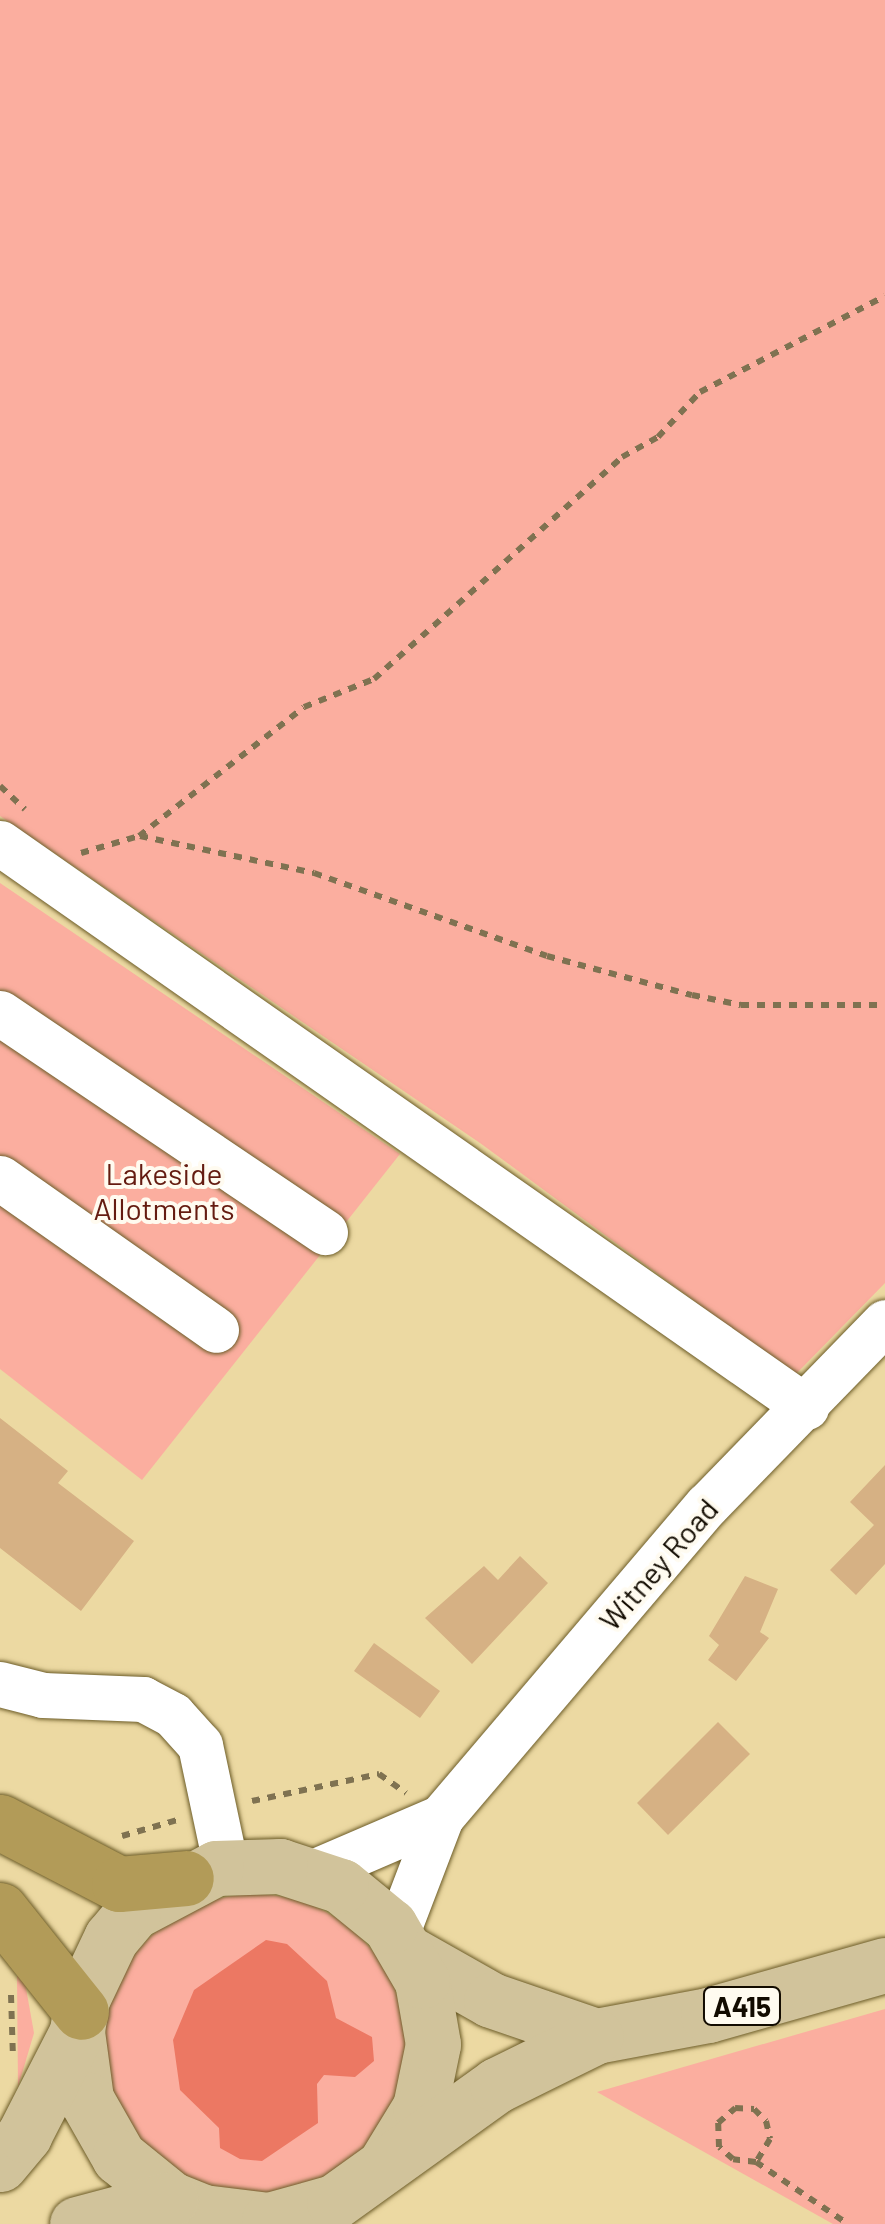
<!DOCTYPE html>
<style>
body{margin:0}
#map{position:relative;width:885px;height:2224px;overflow:hidden;background:#ecd9a2;font-family:Barlow,sans-serif}
div>[style]{position:absolute}
.green>*{inset:0;background:#fbae9f}
.round{border-radius:50%}
.forest>*{inset:0;background:#ec7863}
.building>*{inset:0;background:#d6b184}
.path>*{height:6px;margin-top:-3px;transform-origin:0;background:repeating-linear-gradient(90deg,#7f7251 0 8px,transparent 0 16px)}
.roads{filter:drop-shadow(0 0 2px #6c5c28) drop-shadow(0 0 2px #6c5c28)}
.minor>*{height:45px;margin:-22.5px;padding:0 22.5px;transform-origin:22.5px;border-radius:22.5px;background:#fff}
.major>*{height:55px;margin:-27.5px;padding:0 27.5px;transform-origin:27.5px;border-radius:27.5px;background:#d1c39b}
.highway>*{height:55px;margin:-27.5px;padding:0 27.5px;transform-origin:27.5px;border-radius:27.5px;background:#b29b58}
span{translate:-50% -50%;white-space:nowrap;text-align:center;line-height:1.15;-webkit-text-stroke:8px #fffbf0;paint-order:stroke}
.shield-label span{padding:2px 8px;background:#fffbf0;border:2px solid;border-radius:8px;-webkit-text-stroke-width:0}
.shield-label{font-size:28px;color:#120b00;font-weight:700}
.park-label{font-size:30px;color:#641b10}
.street-label{font-size:30px;color:#120b00}
</style>
<div id="map">
<div class="green">
<i style="clip-path:polygon(0 0,885px 0,885px 1283px,795px 1375px,480px 1143px,0 816px)"></i>
<i style="clip-path:polygon(0 883px,400px 1154px,142px 1480px,0 1369px)"></i>
<i class="round" style="left:105px;top:1894px;width:300px;height:300px"></i>
<i style="clip-path:polygon(17px 1976px,24px 1977px,34px 2033px,18px 2087px)"></i>
<i style="clip-path:polygon(885px 2009px,885px 2224px,833px 2224px,597px 2092px)"></i>
</div>
<div class="forest">
<i style="clip-path:polygon(266px 1940px,287px 1944px,327px 1981px,336px 2018px,372px 2037px,374px 2061px,355px 2077px,324px 2075px,317px 2084px,318px 2123px,262px 2161px,240px 2159px,220px 2148px,219px 2128px,180px 2090px,173px 2040px,194px 1990px)"></i>
</div>
<div class="building">
<i style="clip-path:polygon(0 1418px,68px 1471px,58px 1483px,134px 1541px,81px 1611px,0 1548px)"></i>
<i style="clip-path:polygon(885px 1465px,885px 1564px,856px 1595px,830px 1570px,874px 1525px,850px 1502px)"></i>
<i style="clip-path:polygon(520px 1556px,548px 1583px,472px 1664px,425px 1618px,484px 1566px,498px 1580px)"></i>
<i style="clip-path:polygon(745px 1576px,778px 1589px,760px 1632px,769px 1638px,736px 1681px,708px 1660px,719px 1645px,709px 1636px)"></i>
<i style="clip-path:polygon(374px 1643px,440px 1691px,420px 1718px,354px 1671px)"></i>
<i style="clip-path:polygon(718px 1722px,750px 1754px,668px 1835px,637px 1803px)"></i>
</div>
<div class="path">
<i style="left:0;top:786px;width:34px;rotate:43deg"></i>
<i style="left:140px;top:836px;width:178px;rotate:12deg"></i>
<i style="left:314px;top:873px;width:247px;rotate:19.6deg"></i>
<i style="left:547px;top:956px;width:150px;rotate:15.1deg"></i>
<i style="left:692px;top:995px;width:50px;rotate:11.5deg"></i>
<i style="left:741px;top:1005px;width:144px"></i>
<i style="left:81px;top:853px;width:60px;rotate:-16.3deg"></i>
<i style="left:139px;top:836px;width:209px;rotate:-38deg"></i>
<i style="left:304px;top:707px;width:75px;rotate:-21.8deg"></i>
<i style="left:374px;top:679px;width:333px;rotate:-41.8deg"></i>
<i style="left:622px;top:457px;width:41px;rotate:-29.1deg"></i>
<i style="left:658px;top:437px;width:62px;rotate:-47deg"></i>
<i style="left:700px;top:392px;width:208px;rotate:-27.4deg"></i>
<i style="left:252px;top:1801px;width:130px;rotate:-12deg"></i>
<i style="left:379px;top:1774px;width:33px;rotate:35deg"></i>
<i style="left:122px;top:1836px;width:57px;rotate:-16.2deg"></i>
<i style="left:11px;top:1995px;width:62px;rotate:88.2deg"></i>
<i style="left:756px;top:2162px;width:23px;rotate:-173deg"></i>
<i style="left:733px;top:2159px;width:18px;rotate:-139deg"></i>
<i style="left:719px;top:2147px;width:24px;rotate:-92deg"></i>
<i style="left:718px;top:2123px;width:23px;rotate:-41deg"></i>
<i style="left:735px;top:2108px;width:19px;rotate:3deg"></i>
<i style="left:754px;top:2109px;width:17px;rotate:45deg"></i>
<i style="left:766px;top:2121px;width:18px;rotate:77deg"></i>
<i style="left:770px;top:2139px;width:27px;rotate:121deg"></i>
<i style="left:756px;top:2162px;width:111px;rotate:34deg"></i>
</div>
<div class="roads">
<div class="minor">
<i style="left:0;top:843px;width:984px;rotate:34.98deg"></i>
<i style="left:0;top:1013px;width:392px;rotate:34deg"></i>
<i style="left:0;top:1178px;width:264px;rotate:35.1deg"></i>
<i style="left:0;top:1684px;width:44px;rotate:14.3deg"></i>
<i style="left:43px;top:1695px;width:100px;rotate:2.3deg"></i>
<i style="left:143px;top:1699px;width:34px;rotate:28deg"></i>
<i style="left:173px;top:1715px;width:40px;rotate:48deg"></i>
<i style="left:200px;top:1745px;width:125px;rotate:78deg"></i>
<i style="left:311px;top:1873px;width:142px;rotate:-23.3deg"></i>
<i style="left:396px;top:1935px;width:126px;rotate:-69.1deg"></i>
<i style="left:441px;top:1817px;width:410px;rotate:-49.6deg"></i>
<i style="left:707px;top:1505px;width:255px;rotate:-45.8deg"></i>
</div>
<div class="major">
<i style="left:408px;top:1953px;width:95px;rotate:29.5deg"></i>
<i style="left:491px;top:2000px;width:111px;rotate:18.9deg"></i>
<i style="left:596px;top:2036px;width:114px;rotate:-10.6deg"></i>
<i style="left:708px;top:2015px;width:184px;rotate:-15.8deg"></i>
<i style="left:387px;top:2161px;width:63px;rotate:-58.6deg"></i>
<i style="left:420px;top:2107px;width:64px;rotate:-78.3deg"></i>
<i style="left:433px;top:2044px;width:64px;rotate:-99.9deg"></i>
<i style="left:422px;top:1981px;width:64px;rotate:-120.2deg"></i>
<i style="left:390px;top:1926px;width:63px;rotate:-140.8deg"></i>
<i style="left:341px;top:1886px;width:64px;rotate:-161.8deg"></i>
<i style="left:280px;top:1866px;width:64px;rotate:178.2deg"></i>
<i style="left:216px;top:1868px;width:94px;rotate:152.1deg"></i>
<i style="left:133px;top:1912px;width:34px;rotate:130deg"></i>
<i style="left:111px;top:1938px;width:68px;rotate:115.4deg"></i>
<i style="left:82px;top:1999px;width:33px;rotate:99deg"></i>
<i style="left:77px;top:2032px;width:68px;rotate:82.3deg"></i>
<i style="left:86px;top:2099px;width:67px;rotate:60.4deg"></i>
<i style="left:119px;top:2157px;width:67px;rotate:38.9deg"></i>
<i style="left:171px;top:2199px;width:35px;rotate:22deg"></i>
<i style="left:203px;top:2212px;width:66px;rotate:6.9deg"></i>
<i style="left:269px;top:2220px;width:67px;rotate:-15.5deg"></i>
<i style="left:334px;top:2202px;width:201px;rotate:-35.7deg"></i>
<i style="left:497px;top:2085px;width:110px;rotate:-26.3deg"></i>
<i style="left:0;top:2164px;width:38px;rotate:-50deg"></i>
<i style="left:24px;top:2135px;width:116px;rotate:-62.8deg"></i>
<i style="left:77px;top:2224px;width:97px;rotate:-14.9deg"></i>
</div>
<div class="highway">
<i style="left:0;top:1822px;width:134px;rotate:27.5deg"></i>
<i style="left:119px;top:1884px;width:67px;rotate:-5.1deg"></i>
<i style="left:0;top:1910px;width:130px;rotate:51.5deg"></i>
</div>
</div>
<div class="shield-label">
<span style="left:742px;top:2006px">A415</span>
</div>
<div class="park-label">
<span style="left:164px;top:1190px">Lakeside<br>Allotments</span>
</div>
<div class="street-label">
<span style="left:658px;top:1564px;rotate:-49deg">Witney Road</span>
</div>
</div>
